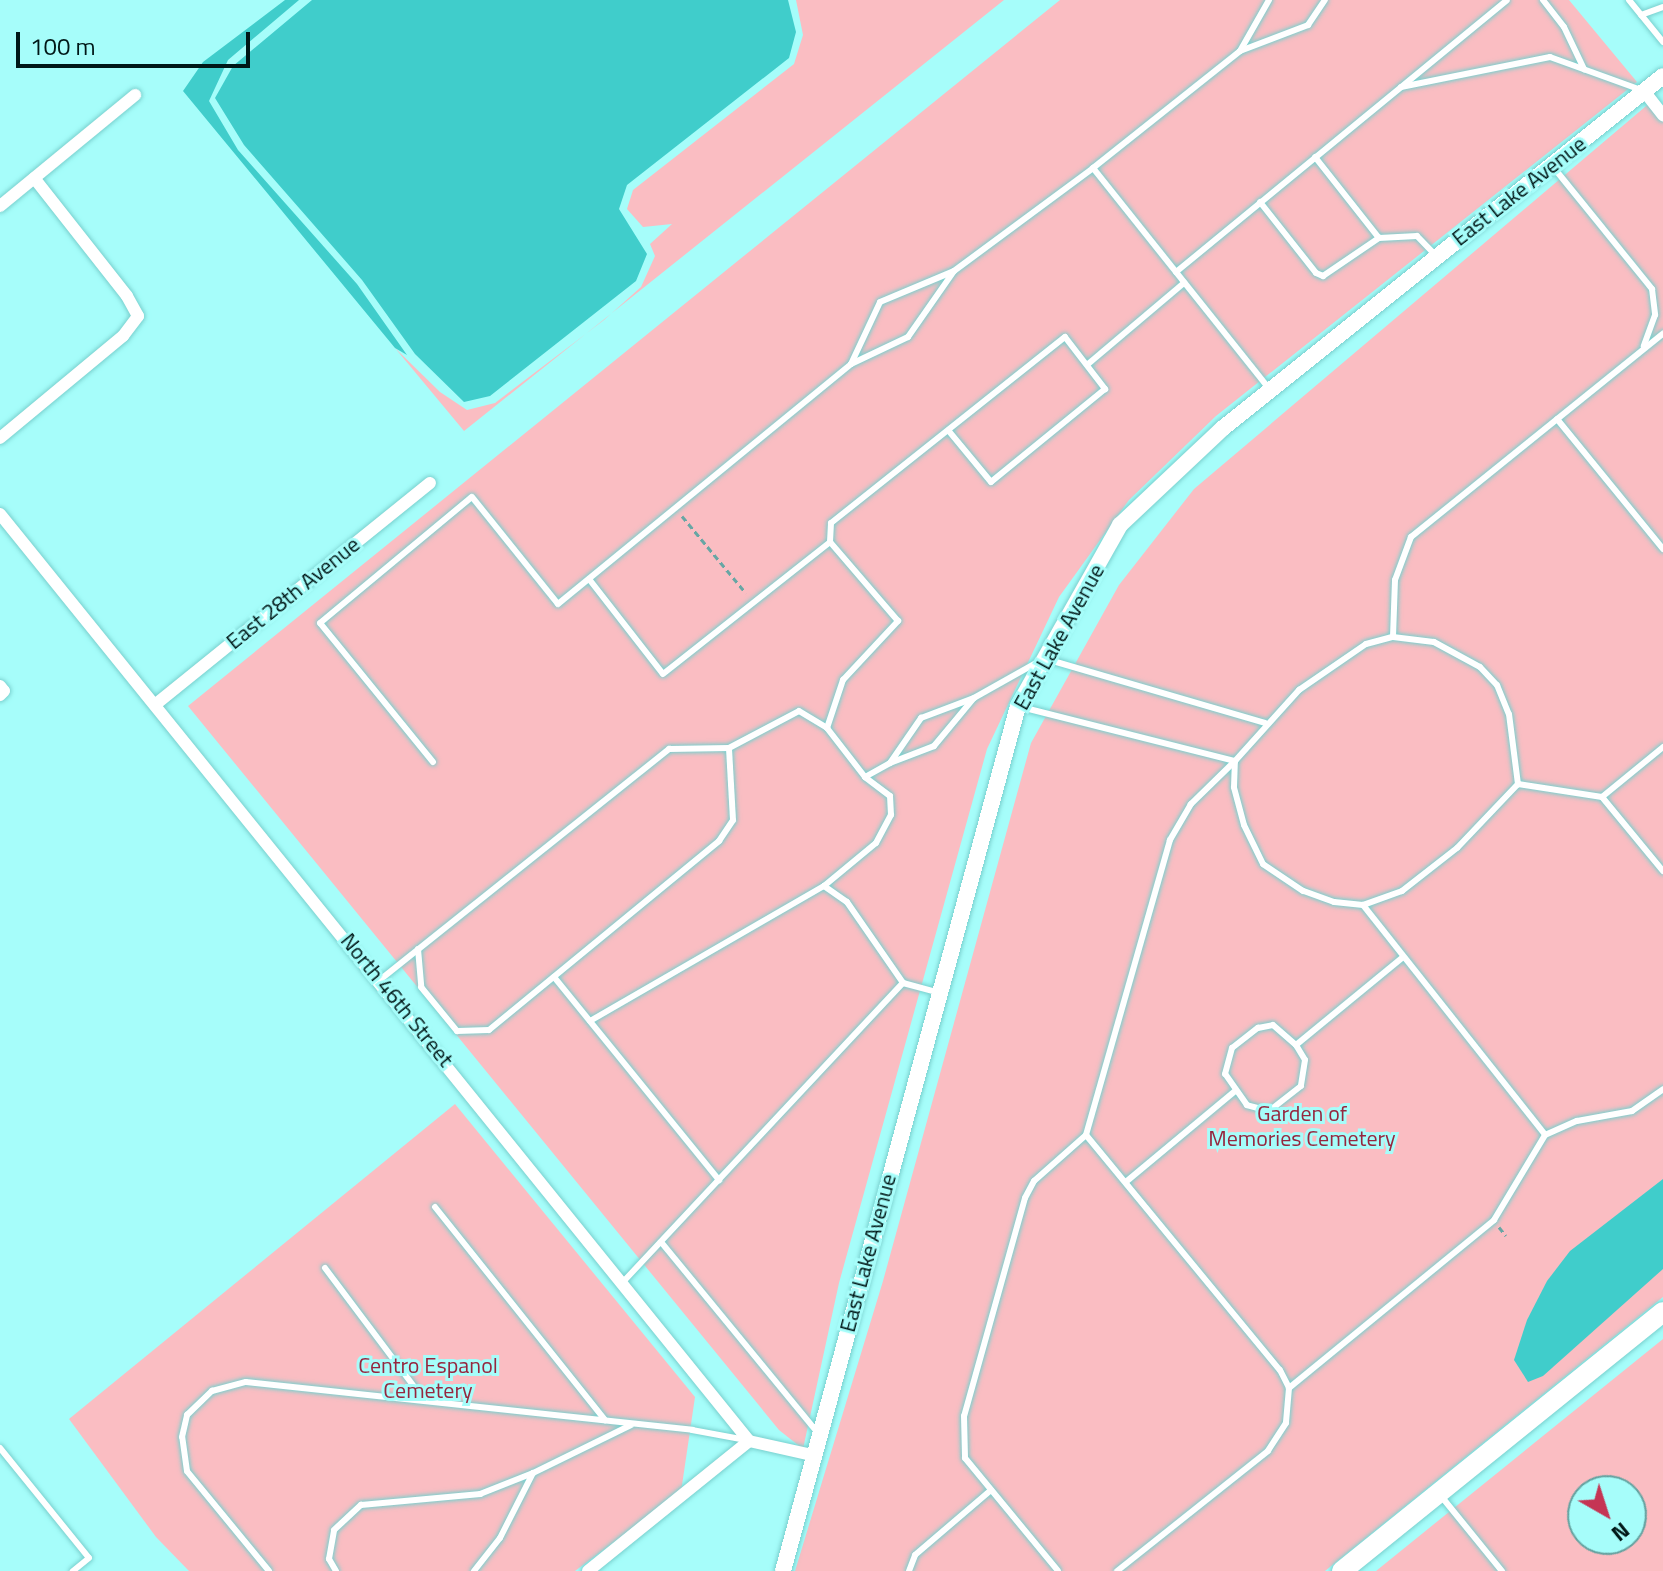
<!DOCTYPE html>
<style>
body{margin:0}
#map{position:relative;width:1663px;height:1571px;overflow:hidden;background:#a6fdfa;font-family:"Titillium Web",sans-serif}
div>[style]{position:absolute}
.green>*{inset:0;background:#fabdc2}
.water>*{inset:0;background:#40cdcb}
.path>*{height:3px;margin-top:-1.5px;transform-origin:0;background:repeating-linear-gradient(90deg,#67a6a4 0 6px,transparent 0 10px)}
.roads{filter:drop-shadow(0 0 2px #79d0ce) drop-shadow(0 0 2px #79d0ce)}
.service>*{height:6px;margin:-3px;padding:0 3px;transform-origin:3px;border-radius:3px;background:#fff}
.minor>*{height:12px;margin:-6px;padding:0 6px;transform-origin:6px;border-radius:6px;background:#fff}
.tertiary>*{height:16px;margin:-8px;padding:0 8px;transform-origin:8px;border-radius:8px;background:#fff}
.primary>*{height:20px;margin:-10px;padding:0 10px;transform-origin:10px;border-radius:10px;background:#fff}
span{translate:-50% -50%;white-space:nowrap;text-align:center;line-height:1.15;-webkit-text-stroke:6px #a6fdfa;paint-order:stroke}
.street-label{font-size:22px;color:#001717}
.park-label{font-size:22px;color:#96263e}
.north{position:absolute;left:1567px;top:1475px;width:80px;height:80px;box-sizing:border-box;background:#a6fdfa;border:2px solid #64a19f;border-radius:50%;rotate:141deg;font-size:22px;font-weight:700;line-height:32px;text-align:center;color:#001717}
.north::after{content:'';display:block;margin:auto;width:28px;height:36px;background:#c53554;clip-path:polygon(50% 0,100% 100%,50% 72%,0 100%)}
.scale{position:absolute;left:16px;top:32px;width:234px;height:36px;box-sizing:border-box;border:4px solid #001717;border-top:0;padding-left:10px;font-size:24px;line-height:28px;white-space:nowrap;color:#001717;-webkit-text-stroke:6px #a6fdfa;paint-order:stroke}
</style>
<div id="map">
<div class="green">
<i style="clip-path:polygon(796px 0,1004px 0,464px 431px,395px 348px,440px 392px,467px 410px,495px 403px,604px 320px,641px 287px,655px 256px,650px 244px,672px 224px,643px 227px,627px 209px,633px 190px,794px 64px,803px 35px)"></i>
<i style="clip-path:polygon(1060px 0,1569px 0,1637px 82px,1216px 416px,1129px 500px,1059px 597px,987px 749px,839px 1283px,803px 1449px,779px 1430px,188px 706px)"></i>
<i style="clip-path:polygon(1652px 101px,1663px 115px,1663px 1297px,1325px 1571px,795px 1571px,883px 1281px,1031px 743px,1119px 585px,1194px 489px)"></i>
<i style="clip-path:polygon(455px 1104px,695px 1397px,681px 1492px,575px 1571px,189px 1571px,156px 1537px,69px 1419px)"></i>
<i style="clip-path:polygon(evenodd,1663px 1339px,1663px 1571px,1376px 1571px,1663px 1339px,1583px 1491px,1631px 1491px,1631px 1539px,1583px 1539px,1583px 1491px)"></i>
</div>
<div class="water">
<i style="clip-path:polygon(285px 0,299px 0,228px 60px,209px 101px,238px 150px,357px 284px,407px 355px,395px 348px,183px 91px,203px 62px)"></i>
<i style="clip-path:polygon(312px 0,788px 0,796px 32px,789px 58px,627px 185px,619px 209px,647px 254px,636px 281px,490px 396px,464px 402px,415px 354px,362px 280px,244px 145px,215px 98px,233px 66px)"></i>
<i style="clip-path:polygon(1663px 1179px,1663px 1269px,1543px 1376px,1528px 1382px,1514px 1360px,1527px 1320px,1547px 1281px,1570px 1251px)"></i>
</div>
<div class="path">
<i style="left:682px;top:516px;width:100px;rotate:50.3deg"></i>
<i style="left:1499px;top:1227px;width:11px;rotate:52deg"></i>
</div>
<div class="roads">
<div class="service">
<i style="left:1543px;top:0;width:34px;rotate:52deg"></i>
<i style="left:1564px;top:27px;width:47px;rotate:64.5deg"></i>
<i style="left:1629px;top:0;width:54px;rotate:51deg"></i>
<i style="left:1641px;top:15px;width:23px;rotate:-20deg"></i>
<i style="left:1240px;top:51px;width:73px;rotate:-20.9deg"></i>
<i style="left:1308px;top:25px;width:30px;rotate:-56deg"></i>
<i style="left:1401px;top:87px;width:152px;rotate:-11.4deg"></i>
<i style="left:1550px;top:57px;width:97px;rotate:19.9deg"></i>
<i style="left:1315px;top:157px;width:103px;rotate:51.7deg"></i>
<i style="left:1379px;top:238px;width:38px;rotate:-3deg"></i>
<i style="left:1417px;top:236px;width:28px;rotate:46deg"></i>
<i style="left:1093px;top:168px;width:188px;rotate:-38.5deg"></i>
<i style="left:1240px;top:51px;width:59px;rotate:-60.4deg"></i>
<i style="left:1554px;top:168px;width:156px;rotate:51deg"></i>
<i style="left:1652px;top:289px;width:26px;rotate:83deg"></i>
<i style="left:1655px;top:315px;width:33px;rotate:110deg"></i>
<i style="left:1260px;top:202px;width:90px;rotate:51.7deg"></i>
<i style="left:1316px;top:273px;width:8px;rotate:23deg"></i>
<i style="left:1323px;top:276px;width:68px;rotate:-34.2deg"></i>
<i style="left:1176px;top:272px;width:428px;rotate:-39.4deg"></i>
<i style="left:851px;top:364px;width:68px;rotate:-64.9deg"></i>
<i style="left:880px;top:302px;width:80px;rotate:-22.7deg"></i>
<i style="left:1088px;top:364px;width:126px;rotate:-40.2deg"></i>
<i style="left:1557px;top:419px;width:168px;rotate:50.8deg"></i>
<i style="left:589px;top:579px;width:120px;rotate:52.1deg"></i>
<i style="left:663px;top:674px;width:213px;rotate:-38.3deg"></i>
<i style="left:830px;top:542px;width:19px;rotate:-87deg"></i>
<i style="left:831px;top:523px;width:299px;rotate:-38.5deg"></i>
<i style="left:1065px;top:337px;width:66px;rotate:52.4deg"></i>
<i style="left:1105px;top:389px;width:147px;rotate:140.8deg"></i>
<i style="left:991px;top:482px;width:67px;rotate:-129.6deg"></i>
<i style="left:1393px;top:637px;width:41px;rotate:7deg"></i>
<i style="left:1434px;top:642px;width:52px;rotate:28.5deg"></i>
<i style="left:1480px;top:667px;width:25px;rotate:47deg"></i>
<i style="left:1497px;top:685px;width:31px;rotate:68deg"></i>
<i style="left:1509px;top:714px;width:71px;rotate:82.7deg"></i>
<i style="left:1518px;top:784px;width:88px;rotate:133.6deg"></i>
<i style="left:1457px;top:848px;width:70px;rotate:142deg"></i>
<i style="left:1402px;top:891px;width:41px;rotate:160.3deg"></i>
<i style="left:1363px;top:905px;width:29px;rotate:-174deg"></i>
<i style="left:1334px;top:902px;width:33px;rotate:-160deg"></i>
<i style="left:1303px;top:891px;width:48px;rotate:-146deg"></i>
<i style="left:1263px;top:864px;width:43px;rotate:-116deg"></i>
<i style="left:1244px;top:825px;width:39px;rotate:-105deg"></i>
<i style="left:1234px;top:787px;width:26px;rotate:-88deg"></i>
<i style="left:1235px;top:761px;width:96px;rotate:-48deg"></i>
<i style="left:1299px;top:690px;width:81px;rotate:-34.5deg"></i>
<i style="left:1366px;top:644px;width:28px;rotate:-15deg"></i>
<i style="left:1393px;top:637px;width:57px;rotate:-88deg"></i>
<i style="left:1395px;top:580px;width:46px;rotate:-69.6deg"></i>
<i style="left:1411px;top:537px;width:324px;rotate:-38.9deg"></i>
<i style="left:1046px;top:659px;width:228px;rotate:16.3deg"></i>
<i style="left:1021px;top:707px;width:221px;rotate:14.2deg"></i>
<i style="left:1235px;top:761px;width:62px;rotate:135.7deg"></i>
<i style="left:1191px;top:804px;width:42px;rotate:120.3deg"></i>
<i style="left:1170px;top:840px;width:307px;rotate:105.9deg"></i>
<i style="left:1086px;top:1135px;width:69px;rotate:138.5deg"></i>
<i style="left:1034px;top:1181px;width:19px;rotate:118deg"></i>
<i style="left:1025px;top:1198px;width:226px;rotate:105.6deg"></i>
<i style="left:964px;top:1416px;width:42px;rotate:88.6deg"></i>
<i style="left:965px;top:1458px;width:146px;rotate:50.5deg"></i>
<i style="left:827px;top:728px;width:51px;rotate:-71.6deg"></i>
<i style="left:843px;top:680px;width:81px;rotate:-47deg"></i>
<i style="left:898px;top:621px;width:104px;rotate:-130.7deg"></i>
<i style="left:433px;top:762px;width:179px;rotate:-129.1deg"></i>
<i style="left:320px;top:623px;width:197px;rotate:-39.7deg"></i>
<i style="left:472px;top:497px;width:137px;rotate:51.2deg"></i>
<i style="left:558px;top:604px;width:379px;rotate:-39.3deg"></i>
<i style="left:851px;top:364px;width:63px;rotate:-25.3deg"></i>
<i style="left:908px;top:337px;width:80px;rotate:-55.1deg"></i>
<i style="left:954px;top:271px;width:173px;rotate:-36.5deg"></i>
<i style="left:1093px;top:168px;width:284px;rotate:51.4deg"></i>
<i style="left:890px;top:763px;width:47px;rotate:-21.1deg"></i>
<i style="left:934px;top:746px;width:61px;rotate:-50.3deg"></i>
<i style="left:1518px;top:784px;width:85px;rotate:8.8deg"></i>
<i style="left:1602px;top:797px;width:79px;rotate:-39.3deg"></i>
<i style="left:1602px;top:797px;width:96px;rotate:50.5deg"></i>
<i style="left:824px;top:886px;width:67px;rotate:-39.6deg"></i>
<i style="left:876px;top:843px;width:32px;rotate:-62deg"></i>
<i style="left:891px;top:815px;width:19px;rotate:-93deg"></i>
<i style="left:890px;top:796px;width:31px;rotate:-143deg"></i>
<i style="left:1363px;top:905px;width:293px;rotate:51.6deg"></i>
<i style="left:418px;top:949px;width:38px;rotate:85deg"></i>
<i style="left:421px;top:987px;width:57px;rotate:50.7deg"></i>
<i style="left:457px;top:1031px;width:32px;rotate:-2deg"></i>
<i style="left:489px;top:1030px;width:298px;rotate:-39.4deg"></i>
<i style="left:719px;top:841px;width:25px;rotate:-56deg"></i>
<i style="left:733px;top:820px;width:72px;rotate:-93.2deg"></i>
<i style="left:554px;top:977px;width:262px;rotate:50.9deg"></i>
<i style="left:381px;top:979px;width:369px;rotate:-38.6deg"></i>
<i style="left:669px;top:749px;width:60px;rotate:-1deg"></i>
<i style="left:729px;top:748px;width:79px;rotate:-27.9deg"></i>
<i style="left:799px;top:711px;width:33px;rotate:31deg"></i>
<i style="left:827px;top:728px;width:62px;rotate:52.2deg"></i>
<i style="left:865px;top:777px;width:29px;rotate:-29deg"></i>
<i style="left:890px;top:763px;width:55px;rotate:-55.4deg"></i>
<i style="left:921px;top:718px;width:57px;rotate:-20.7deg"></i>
<i style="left:974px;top:698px;width:71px;rotate:-29.4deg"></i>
<i style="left:590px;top:1021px;width:270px;rotate:-30deg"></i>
<i style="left:824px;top:886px;width:28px;rotate:35deg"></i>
<i style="left:847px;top:902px;width:98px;rotate:55.3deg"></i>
<i style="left:1296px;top:1045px;width:17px;rotate:59deg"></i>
<i style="left:1305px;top:1060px;width:26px;rotate:99deg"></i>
<i style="left:1301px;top:1086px;width:41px;rotate:142deg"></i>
<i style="left:1269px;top:1111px;width:23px;rotate:-165deg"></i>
<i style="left:1247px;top:1105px;width:38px;rotate:-125deg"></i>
<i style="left:1225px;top:1074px;width:27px;rotate:-75deg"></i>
<i style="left:1232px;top:1048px;width:33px;rotate:-38deg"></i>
<i style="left:1258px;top:1028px;width:15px;rotate:-11deg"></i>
<i style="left:1273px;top:1025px;width:30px;rotate:41deg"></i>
<i style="left:1296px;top:1045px;width:137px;rotate:-39.4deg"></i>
<i style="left:1086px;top:1135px;width:305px;rotate:50.5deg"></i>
<i style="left:1280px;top:1370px;width:20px;rotate:63deg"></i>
<i style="left:1289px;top:1388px;width:35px;rotate:95deg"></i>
<i style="left:1286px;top:1423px;width:33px;rotate:123deg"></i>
<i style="left:1268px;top:1451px;width:193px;rotate:141.5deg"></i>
<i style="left:1127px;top:1181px;width:141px;rotate:-39.8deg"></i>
<i style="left:435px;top:1207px;width:273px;rotate:51.4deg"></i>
<i style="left:661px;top:1242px;width:247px;rotate:50.6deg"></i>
<i style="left:325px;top:1268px;width:166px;rotate:53.1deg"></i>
<i style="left:623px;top:1282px;width:410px;rotate:-46.9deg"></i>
<i style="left:903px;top:983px;width:35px;rotate:15deg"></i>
<i style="left:1289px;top:1388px;width:265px;rotate:-39.3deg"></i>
<i style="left:1494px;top:1220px;width:99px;rotate:-59deg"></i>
<i style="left:1545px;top:1135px;width:35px;rotate:-24deg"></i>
<i style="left:1577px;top:1121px;width:56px;rotate:-10.3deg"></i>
<i style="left:1632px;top:1111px;width:38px;rotate:-35deg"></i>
<i style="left:0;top:1448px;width:141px;rotate:51deg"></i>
<i style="left:89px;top:1558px;width:21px;rotate:141deg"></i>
<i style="left:1441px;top:1496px;width:97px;rotate:50.9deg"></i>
<i style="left:269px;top:1571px;width:129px;rotate:-129.4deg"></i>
<i style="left:187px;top:1471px;width:34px;rotate:-98deg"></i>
<i style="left:182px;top:1437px;width:23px;rotate:-77deg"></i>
<i style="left:187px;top:1415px;width:35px;rotate:-44deg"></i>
<i style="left:212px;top:1391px;width:35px;rotate:-15deg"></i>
<i style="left:246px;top:1382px;width:449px;rotate:6.1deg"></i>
<i style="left:692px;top:1430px;width:55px;rotate:10.5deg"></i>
<i style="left:336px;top:1571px;width:14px;rotate:-120deg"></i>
<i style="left:329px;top:1559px;width:29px;rotate:-80deg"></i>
<i style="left:334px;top:1530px;width:37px;rotate:-43deg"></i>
<i style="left:361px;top:1505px;width:120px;rotate:-5.3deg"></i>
<i style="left:480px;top:1494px;width:57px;rotate:-21.6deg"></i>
<i style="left:474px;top:1571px;width:42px;rotate:-51.8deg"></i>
<i style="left:500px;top:1538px;width:73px;rotate:-63.1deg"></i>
<i style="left:533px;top:1473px;width:109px;rotate:-26.1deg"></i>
<i style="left:909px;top:1571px;width:17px;rotate:-69deg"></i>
<i style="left:915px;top:1555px;width:100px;rotate:-40.5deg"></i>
</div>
<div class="minor">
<i style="left:1644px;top:91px;width:31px;rotate:52deg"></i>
<i style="left:0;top:206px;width:175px;rotate:-39.4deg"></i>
<i style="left:0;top:438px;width:160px;rotate:-39.7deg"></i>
<i style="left:123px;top:336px;width:25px;rotate:-53deg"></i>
<i style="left:138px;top:316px;width:23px;rotate:-119deg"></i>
<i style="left:127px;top:296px;width:150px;rotate:-128.2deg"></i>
<i style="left:0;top:514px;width:1192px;rotate:51.06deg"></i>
<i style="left:749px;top:1441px;width:65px;rotate:12.5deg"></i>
<i style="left:0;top:686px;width:6px;rotate:51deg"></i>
<i style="left:4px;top:691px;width:6px;rotate:135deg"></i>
<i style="left:156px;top:704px;width:352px;rotate:-38.9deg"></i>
<i style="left:588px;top:1571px;width:207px;rotate:-38.9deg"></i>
</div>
<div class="tertiary">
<i style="left:783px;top:1571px;width:896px;rotate:-74.8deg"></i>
<i style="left:1018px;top:706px;width:208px;rotate:-60.6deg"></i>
<i style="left:1120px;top:525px;width:141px;rotate:-43.3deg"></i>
<i style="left:1223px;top:428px;width:563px;rotate:-38.66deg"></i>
</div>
<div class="primary">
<i style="left:1342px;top:1571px;width:412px;rotate:-38.9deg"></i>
</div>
</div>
<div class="street-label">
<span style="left:1519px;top:191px;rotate:-38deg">East Lake Avenue</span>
<span style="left:293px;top:593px;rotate:-39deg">East 28th Avenue</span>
<span style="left:1059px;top:637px;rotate:-61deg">East Lake Avenue</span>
<span style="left:397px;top:1000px;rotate:51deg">North 46th Street</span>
<span style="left:868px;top:1253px;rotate:-75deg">East Lake Avenue</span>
</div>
<div class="park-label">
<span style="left:1302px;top:1126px">Garden of<br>Memories Cemetery</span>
<span style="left:428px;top:1378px">Centro Espanol<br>Cemetery</span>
</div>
<div class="north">N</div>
<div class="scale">100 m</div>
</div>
